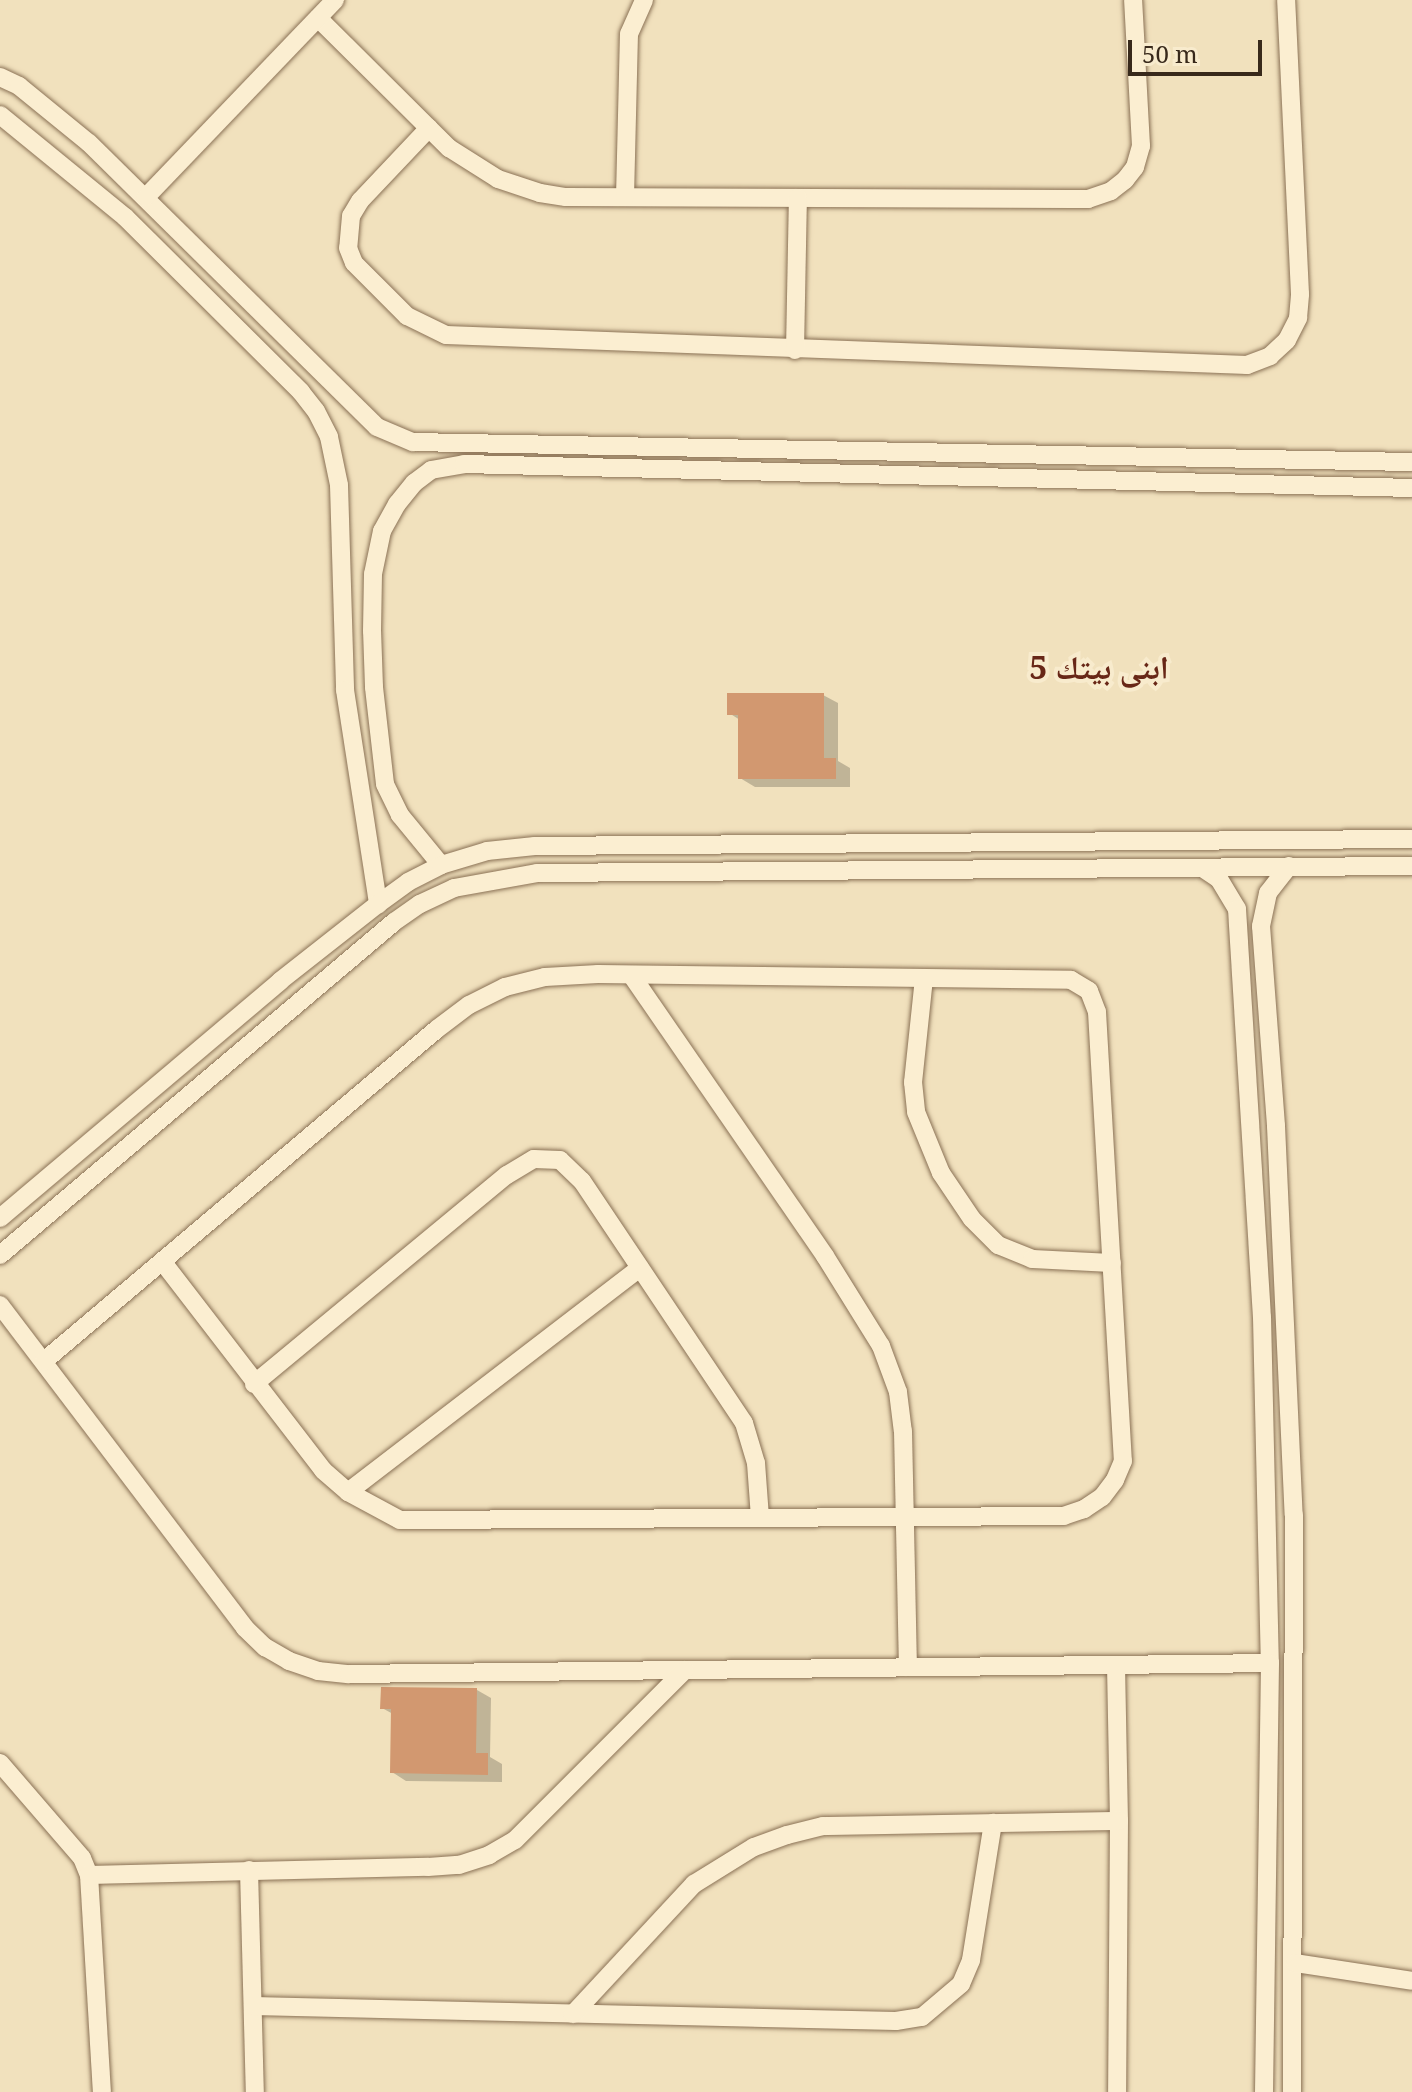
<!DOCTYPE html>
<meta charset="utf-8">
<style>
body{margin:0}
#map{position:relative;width:1412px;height:2092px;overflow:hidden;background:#f1e1bd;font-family:"Noto Serif","Noto Naskh Arabic",serif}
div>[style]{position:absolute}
.shadow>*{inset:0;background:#0003}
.building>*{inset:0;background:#d29870}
.roads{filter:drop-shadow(0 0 2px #8a7155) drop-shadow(0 0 2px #8a7155)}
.minor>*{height:18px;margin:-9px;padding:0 9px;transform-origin:9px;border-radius:9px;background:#fbeed1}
span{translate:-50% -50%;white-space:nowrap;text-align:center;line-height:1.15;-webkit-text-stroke:8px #f8ebcd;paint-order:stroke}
.district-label{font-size:32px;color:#682717;font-weight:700}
.scale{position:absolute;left:1128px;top:40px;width:134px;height:36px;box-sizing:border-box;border:4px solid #38291b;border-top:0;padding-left:10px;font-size:24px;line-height:28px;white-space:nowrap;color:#38291b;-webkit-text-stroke:6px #f8ebcd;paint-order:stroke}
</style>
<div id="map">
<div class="shadow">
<i style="clip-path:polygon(823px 695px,838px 703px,838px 761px,850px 768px,850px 787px,755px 787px,740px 778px,740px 720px,729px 713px)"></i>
<i style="clip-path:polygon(477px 1690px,491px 1698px,490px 1757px,502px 1764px,502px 1782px,406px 1781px,392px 1772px,393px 1714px,382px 1708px)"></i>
</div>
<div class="building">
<i style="clip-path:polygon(727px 693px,824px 693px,824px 758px,836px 758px,836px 779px,738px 779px,738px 715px,727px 715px)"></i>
<i style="clip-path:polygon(381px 1687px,477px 1688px,476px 1753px,488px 1753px,488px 1775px,390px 1773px,391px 1709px,380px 1709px)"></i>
</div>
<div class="roads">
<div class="minor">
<i style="left:318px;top:18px;width:185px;rotate:44.8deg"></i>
<i style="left:449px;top:148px;width:58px;rotate:32.3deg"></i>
<i style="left:498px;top:179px;width:44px;rotate:18.4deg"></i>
<i style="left:540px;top:193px;width:26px;rotate:9deg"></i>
<i style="left:566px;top:197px;width:522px;rotate:0.22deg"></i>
<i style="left:1088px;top:199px;width:24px;rotate:-19deg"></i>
<i style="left:1111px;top:191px;width:18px;rotate:-38deg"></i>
<i style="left:1125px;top:180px;width:16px;rotate:-52deg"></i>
<i style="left:1135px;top:167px;width:22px;rotate:-74deg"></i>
<i style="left:1141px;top:146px;width:146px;rotate:-93.1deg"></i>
<i style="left:0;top:77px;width:21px;rotate:25deg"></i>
<i style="left:19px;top:86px;width:90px;rotate:39.2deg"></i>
<i style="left:89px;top:143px;width:404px;rotate:44.6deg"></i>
<i style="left:377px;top:427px;width:39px;rotate:23deg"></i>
<i style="left:413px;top:442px;width:999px;rotate:1.15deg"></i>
<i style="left:0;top:115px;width:161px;rotate:39.2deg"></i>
<i style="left:125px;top:217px;width:248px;rotate:44.8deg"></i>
<i style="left:301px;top:392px;width:24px;rotate:52deg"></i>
<i style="left:316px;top:411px;width:29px;rotate:63deg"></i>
<i style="left:329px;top:437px;width:49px;rotate:78.2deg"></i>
<i style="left:339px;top:485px;width:205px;rotate:88.3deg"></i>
<i style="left:345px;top:690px;width:217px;rotate:81.2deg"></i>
<i style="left:429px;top:128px;width:100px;rotate:133.4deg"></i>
<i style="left:360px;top:201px;width:17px;rotate:121deg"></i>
<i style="left:351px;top:216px;width:32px;rotate:95deg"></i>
<i style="left:348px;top:248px;width:16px;rotate:68deg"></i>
<i style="left:354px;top:263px;width:75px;rotate:45deg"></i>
<i style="left:407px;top:316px;width:43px;rotate:26deg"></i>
<i style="left:446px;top:335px;width:802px;rotate:2.14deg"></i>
<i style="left:1247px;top:365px;width:25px;rotate:-21deg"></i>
<i style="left:1270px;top:356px;width:23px;rotate:-43deg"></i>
<i style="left:1287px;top:340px;width:25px;rotate:-63deg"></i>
<i style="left:1298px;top:318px;width:24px;rotate:-85deg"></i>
<i style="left:1300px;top:294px;width:294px;rotate:-92.7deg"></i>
<i style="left:146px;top:197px;width:273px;rotate:-46.2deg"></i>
<i style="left:625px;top:197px;width:163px;rotate:-88.6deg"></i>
<i style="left:629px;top:34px;width:37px;rotate:-66deg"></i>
<i style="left:795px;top:350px;width:152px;rotate:-88.9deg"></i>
<i style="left:441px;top:865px;width:65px;rotate:-129.4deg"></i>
<i style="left:400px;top:815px;width:34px;rotate:-116deg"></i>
<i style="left:385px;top:784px;width:98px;rotate:-96.5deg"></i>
<i style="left:374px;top:687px;width:56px;rotate:-92deg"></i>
<i style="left:372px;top:631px;width:57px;rotate:-89deg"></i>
<i style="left:373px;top:574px;width:44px;rotate:-78.2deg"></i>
<i style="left:382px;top:531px;width:31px;rotate:-61deg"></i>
<i style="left:397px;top:504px;width:27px;rotate:-51deg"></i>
<i style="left:414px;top:483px;width:21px;rotate:-37deg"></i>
<i style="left:431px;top:470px;width:34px;rotate:-10deg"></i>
<i style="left:464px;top:464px;width:948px;rotate:1.45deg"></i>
<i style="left:1289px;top:866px;width:34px;rotate:128deg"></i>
<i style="left:1268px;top:893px;width:34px;rotate:102deg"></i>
<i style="left:1261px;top:926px;width:201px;rotate:85.7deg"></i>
<i style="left:1276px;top:1126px;width:389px;rotate:87.4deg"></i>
<i style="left:1294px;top:1515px;width:577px;rotate:90.2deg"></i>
<i style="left:1204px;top:869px;width:18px;rotate:34deg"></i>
<i style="left:1219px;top:879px;width:35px;rotate:59deg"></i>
<i style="left:1237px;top:909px;width:409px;rotate:86.5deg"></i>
<i style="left:1262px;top:1317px;width:346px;rotate:88.7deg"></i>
<i style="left:1270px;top:1663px;width:429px;rotate:90.8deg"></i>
<i style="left:632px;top:976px;width:340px;rotate:55.4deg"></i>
<i style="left:825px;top:1256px;width:106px;rotate:58.1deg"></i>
<i style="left:881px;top:1346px;width:49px;rotate:69.7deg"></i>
<i style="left:898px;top:1392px;width:39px;rotate:83deg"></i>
<i style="left:903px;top:1431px;width:236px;rotate:88.8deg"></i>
<i style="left:924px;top:978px;width:105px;rotate:96deg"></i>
<i style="left:913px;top:1082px;width:30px;rotate:84deg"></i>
<i style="left:916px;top:1112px;width:66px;rotate:67.7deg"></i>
<i style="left:941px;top:1173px;width:55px;rotate:56deg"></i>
<i style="left:972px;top:1219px;width:37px;rotate:45deg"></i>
<i style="left:998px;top:1245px;width:37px;rotate:22deg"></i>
<i style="left:1032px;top:1259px;width:80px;rotate:2.9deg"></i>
<i style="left:0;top:1218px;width:367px;rotate:-40.2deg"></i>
<i style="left:280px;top:981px;width:125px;rotate:-38.2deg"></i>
<i style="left:378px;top:904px;width:37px;rotate:-36deg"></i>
<i style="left:408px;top:882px;width:37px;rotate:-27deg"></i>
<i style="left:441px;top:865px;width:48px;rotate:-16.9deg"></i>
<i style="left:487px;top:851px;width:48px;rotate:-5.9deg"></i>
<i style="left:535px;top:846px;width:877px;rotate:-0.46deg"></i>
<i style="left:0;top:1255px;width:516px;rotate:-40.2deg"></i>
<i style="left:394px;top:922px;width:32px;rotate:-35deg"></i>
<i style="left:420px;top:904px;width:38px;rotate:-25deg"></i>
<i style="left:454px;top:888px;width:84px;rotate:-10.2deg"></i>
<i style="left:537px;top:873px;width:875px;rotate:-0.46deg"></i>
<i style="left:0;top:1305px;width:405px;rotate:52.8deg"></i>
<i style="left:245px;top:1628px;width:28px;rotate:44deg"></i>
<i style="left:265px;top:1647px;width:28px;rotate:30deg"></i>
<i style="left:289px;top:1661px;width:31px;rotate:19deg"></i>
<i style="left:318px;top:1671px;width:31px;rotate:6deg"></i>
<i style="left:349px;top:1674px;width:921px;rotate:-0.68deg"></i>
<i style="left:44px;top:1361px;width:514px;rotate:-40.19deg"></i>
<i style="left:437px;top:1029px;width:40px;rotate:-37deg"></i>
<i style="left:469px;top:1005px;width:40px;rotate:-26.6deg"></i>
<i style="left:505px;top:987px;width:41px;rotate:-14deg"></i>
<i style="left:545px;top:977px;width:53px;rotate:-3.2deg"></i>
<i style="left:598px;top:974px;width:473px;rotate:0.7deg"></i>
<i style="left:1071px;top:980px;width:21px;rotate:31deg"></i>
<i style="left:1089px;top:991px;width:22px;rotate:69deg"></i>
<i style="left:1097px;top:1012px;width:450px;rotate:86.7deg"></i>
<i style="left:1123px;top:1461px;width:21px;rotate:113deg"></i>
<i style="left:1115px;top:1480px;width:21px;rotate:127deg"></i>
<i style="left:1102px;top:1497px;width:22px;rotate:146deg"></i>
<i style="left:1084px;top:1509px;width:21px;rotate:161deg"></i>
<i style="left:1064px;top:1516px;width:664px;rotate:179.65deg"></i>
<i style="left:400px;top:1520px;width:59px;rotate:-151.7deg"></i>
<i style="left:348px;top:1492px;width:33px;rotate:-139deg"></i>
<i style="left:323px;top:1470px;width:262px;rotate:-127.6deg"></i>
<i style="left:254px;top:1384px;width:328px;rotate:-39.6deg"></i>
<i style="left:507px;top:1175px;width:31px;rotate:-31deg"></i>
<i style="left:534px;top:1159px;width:26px;rotate:2deg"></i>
<i style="left:560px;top:1160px;width:30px;rotate:44deg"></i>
<i style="left:582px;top:1181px;width:291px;rotate:56.2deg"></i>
<i style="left:744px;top:1423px;width:42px;rotate:73.3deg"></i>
<i style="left:756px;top:1463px;width:55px;rotate:85.8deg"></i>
<i style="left:348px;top:1492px;width:368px;rotate:-37.5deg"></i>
<i style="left:1116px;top:1665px;width:156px;rotate:88.9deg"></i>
<i style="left:1119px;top:1821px;width:271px;rotate:90.4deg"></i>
<i style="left:0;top:1763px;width:125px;rotate:49.2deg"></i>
<i style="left:82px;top:1858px;width:18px;rotate:68deg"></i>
<i style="left:89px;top:1875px;width:217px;rotate:86.6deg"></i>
<i style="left:249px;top:1870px;width:222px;rotate:88.5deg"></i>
<i style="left:89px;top:1875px;width:339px;rotate:-1.4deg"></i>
<i style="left:428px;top:1867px;width:31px;rotate:-4deg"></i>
<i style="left:459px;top:1865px;width:32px;rotate:-18deg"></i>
<i style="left:489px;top:1855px;width:30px;rotate:-30deg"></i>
<i style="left:515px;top:1840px;width:240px;rotate:-45deg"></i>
<i style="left:1295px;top:1963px;width:118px;rotate:8.7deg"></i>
<i style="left:253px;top:2006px;width:643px;rotate:1.34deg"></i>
<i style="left:896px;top:2021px;width:26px;rotate:-9deg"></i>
<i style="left:922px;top:2017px;width:51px;rotate:-40.2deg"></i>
<i style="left:961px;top:1984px;width:26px;rotate:-67deg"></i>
<i style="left:971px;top:1960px;width:139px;rotate:-80.9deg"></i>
<i style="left:573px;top:2014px;width:178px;rotate:-47.1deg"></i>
<i style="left:694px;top:1884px;width:70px;rotate:-31.7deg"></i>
<i style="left:754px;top:1847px;width:35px;rotate:-20deg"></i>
<i style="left:787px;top:1835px;width:37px;rotate:-14deg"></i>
<i style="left:823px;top:1826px;width:296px;rotate:-1deg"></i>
</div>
</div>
<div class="district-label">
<span style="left:1099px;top:667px">ابنى بيتك 5</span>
</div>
<div class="scale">50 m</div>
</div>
